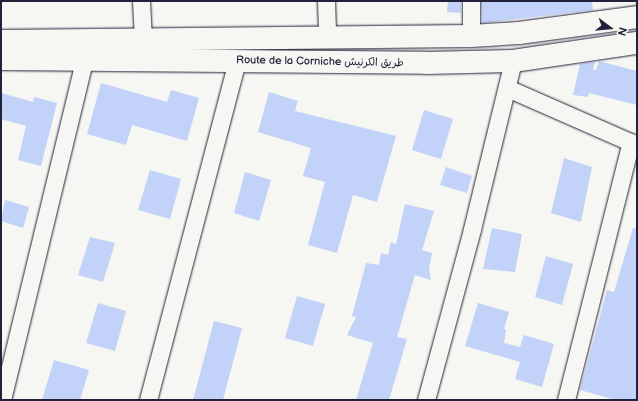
<!DOCTYPE html>
<meta charset="utf-8">
<style>
body{margin:0}
#map{position:relative;width:638px;height:401px;overflow:hidden;background:#f6f6f2;font-family:"Balsamiq Sans","Playpen Sans Arabic",sans-serif}
div>[style]{position:absolute}
.building>*{inset:0;background:#c2d2f8}
.roads{filter:drop-shadow(0 0 1px #22223b) drop-shadow(0 0 1px #22223b)}
.street>*{height:17px;margin:-8.5px;padding:0 8.5px;transform-origin:8.5px;border-radius:8.5px;background:#f6f6f2}
.secondary>*{height:22px;margin:-11px;padding:0 11px;transform-origin:11px;border-radius:11px;background:#f6f6f2}
span{translate:-50% -50%;white-space:nowrap;text-align:center;line-height:1.15;-webkit-text-stroke:3.5px #f6f6f2;paint-order:stroke}
.street-label{font-size:11px;color:#22223b}
.frame{position:absolute;inset:0;border:2px solid #22223b;pointer-events:none}
.north{position:absolute;left:590px;top:8px;width:40px;height:40px;-webkit-text-stroke:3px #f6f6f2;paint-order:stroke;rotate:106deg;font-size:11px;font-weight:700;line-height:16px;text-align:center;color:#22223b}
.north::after{content:'';display:block;margin:auto;width:14px;height:18px;background:#22223b;clip-path:polygon(50% 0,100% 100%,50% 72%,0 100%)}
</style>
<div id="map">
<div class="building">
<i style="clip-path:polygon(448px 1px,461px 1px,461px 13px,447px 12px)"></i>
<i style="clip-path:polygon(481px 1px,592px 1px,593px 10px,482px 23px)"></i>
<i style="clip-path:polygon(599px 61px,637px 71px,637px 105px,589px 93px,588px 97px,573px 95px,580px 64px,595px 62px,593px 70px,596px 70px)"></i>
<i style="clip-path:polygon(101px 83px,167px 102px,171px 90px,199px 98px,187px 141px,132px 125px,126px 145px,87px 134px)"></i>
<i style="clip-path:polygon(269px 92px,298px 101px,295px 111px,396px 136px,377px 202px,353px 195px,337px 253px,308px 245px,325px 182px,303px 176px,311px 148px,258px 132px)"></i>
<i style="clip-path:polygon(1px 93px,33px 102px,34px 97px,57px 103px,41px 166px,18px 160px,26px 126px,1px 119px)"></i>
<i style="clip-path:polygon(424px 110px,453px 119px,441px 159px,412px 150px)"></i>
<i style="clip-path:polygon(564px 158px,592px 167px,581px 222px,551px 213px)"></i>
<i style="clip-path:polygon(446px 167px,472px 176px,467px 193px,440px 185px)"></i>
<i style="clip-path:polygon(150px 170px,181px 179px,170px 219px,138px 210px)"></i>
<i style="clip-path:polygon(245px 172px,271px 180px,259px 221px,234px 213px)"></i>
<i style="clip-path:polygon(5px 200px,29px 207px,23px 228px,1px 221px)"></i>
<i style="clip-path:polygon(405px 204px,434px 211px,422px 250px,432px 253px,429px 269px,431px 280px,415px 275px,397px 337px,407px 339px,389px 400px,356px 400px,373px 343px,347px 335px,356px 317px,352px 316px,366px 263px,379px 265px,381px 253px,388px 255px,391px 242px,396px 244px)"></i>
<i style="clip-path:polygon(492px 228px,522px 234px,515px 272px,483px 269px)"></i>
<i style="clip-path:polygon(633px 228px,637px 228px,637px 400px,616px 400px,580px 390px,607px 290px,614px 292px)"></i>
<i style="clip-path:polygon(90px 237px,115px 243px,103px 282px,78px 275px)"></i>
<i style="clip-path:polygon(546px 256px,573px 264px,562px 305px,535px 297px)"></i>
<i style="clip-path:polygon(297px 296px,325px 304px,313px 346px,285px 338px)"></i>
<i style="clip-path:polygon(98px 303px,126px 311px,115px 351px,86px 343px)"></i>
<i style="clip-path:polygon(478px 303px,509px 312px,504px 329px,506px 330px,504px 343px,520px 347px,524px 335px,554px 344px,542px 387px,515px 379px,520px 362px,465px 346px)"></i>
<i style="clip-path:polygon(214px 321px,242px 328px,223px 400px,193px 400px)"></i>
<i style="clip-path:polygon(54px 360px,89px 370px,80px 400px,42px 400px)"></i>
</div>
<div class="roads">
<div class="street">
<i style="left:141px;top:1px;width:39px;rotate:87deg"></i>
<i style="left:326px;top:1px;width:37px;rotate:88deg"></i>
<i style="left:471px;top:1px;width:35px;rotate:90deg"></i>
<i style="left:507px;top:88px;width:142px;rotate:23.7deg"></i>
<i style="left:2px;top:400px;width:350px;rotate:-76.4deg"></i>
<i style="left:148px;top:400px;width:350px;rotate:-75.3deg"></i>
<i style="left:426px;top:400px;width:177px;rotate:-74.9deg"></i>
<i style="left:472px;top:229px;width:173px;rotate:-76.3deg"></i>
<i style="left:566px;top:400px;width:266px;rotate:-75.9deg"></i>
</div>
<div class="secondary">
<i style="left:1px;top:41px;width:470px;rotate:-0.6deg"></i>
<i style="left:471px;top:36px;width:48px;rotate:-3.6deg"></i>
<i style="left:519px;top:33px;width:119px;rotate:-7.7deg"></i>
<i style="left:1px;top:59px;width:425px;rotate:0.5deg"></i>
<i style="left:426px;top:63px;width:87px;rotate:-1.3deg"></i>
<i style="left:513px;top:61px;width:125px;rotate:-8.3deg"></i>
</div>
</div>
<div class="street-label">
<span style="left:320px;top:62px;rotate:1deg">Route de la Corniche طريق الكرنيش</span>
</div>
<div class="frame"></div>
<div class="north">N</div>
</div>
